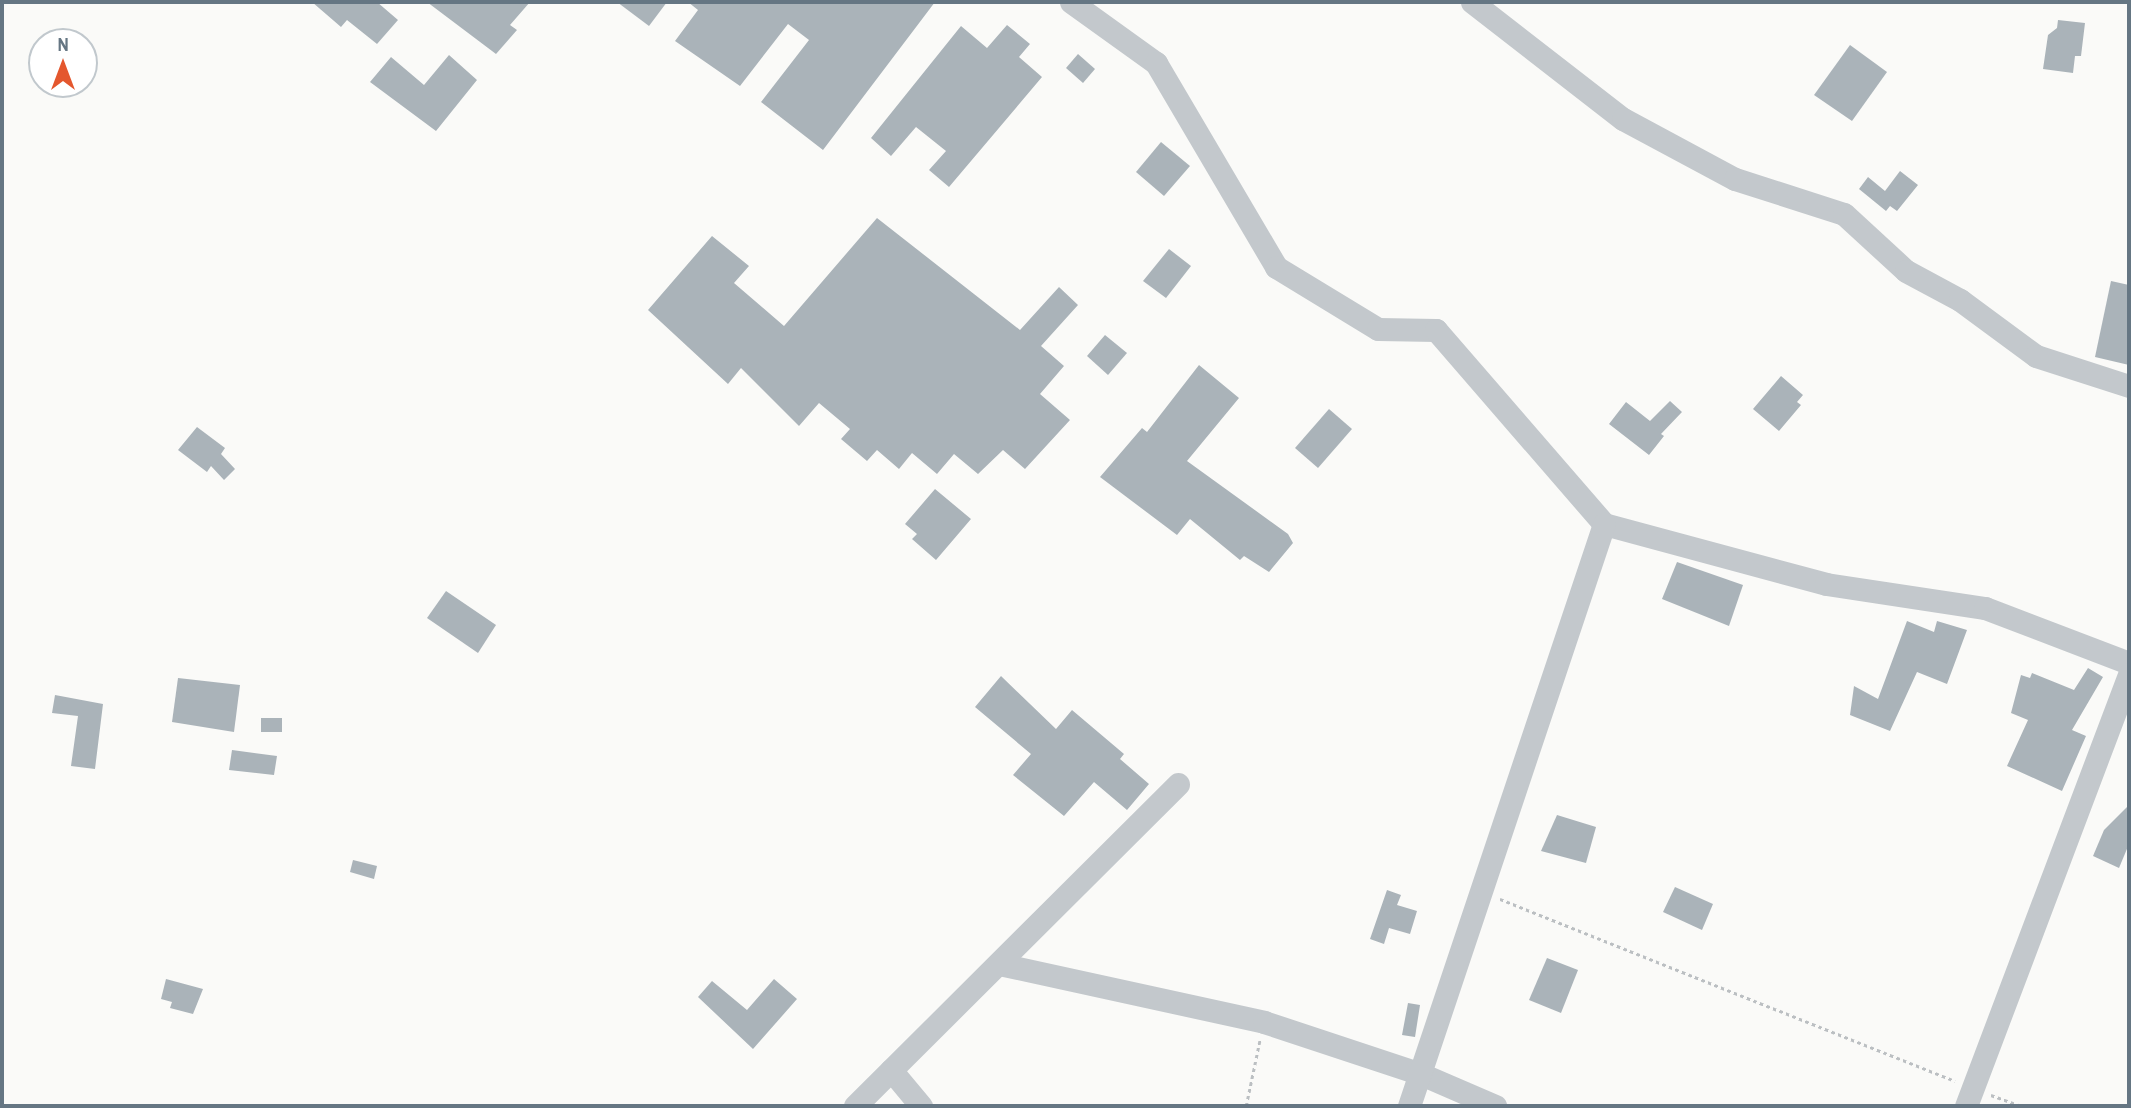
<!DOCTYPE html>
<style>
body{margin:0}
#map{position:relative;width:2131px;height:1108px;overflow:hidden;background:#fafaf8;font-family:"Archivo Narrow",sans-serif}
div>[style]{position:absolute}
.building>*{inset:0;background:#aab3b9}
.path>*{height:2.5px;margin-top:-1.25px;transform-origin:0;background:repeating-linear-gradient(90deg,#bbbfc2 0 3.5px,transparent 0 7px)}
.minor>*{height:23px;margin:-11.5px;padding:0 11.5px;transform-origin:11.5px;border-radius:11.5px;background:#c3c8cc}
span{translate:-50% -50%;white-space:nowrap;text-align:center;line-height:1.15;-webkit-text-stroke:7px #fff;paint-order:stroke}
.frame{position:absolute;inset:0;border:4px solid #657683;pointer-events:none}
.north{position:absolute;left:28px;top:28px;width:70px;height:70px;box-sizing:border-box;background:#fff;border:2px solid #c1c8cd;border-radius:50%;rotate:0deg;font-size:19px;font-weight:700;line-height:28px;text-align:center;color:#657683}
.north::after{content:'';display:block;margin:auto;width:24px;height:32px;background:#e4572e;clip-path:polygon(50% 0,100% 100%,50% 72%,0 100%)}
</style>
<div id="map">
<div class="building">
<i style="clip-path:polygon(312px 2px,377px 2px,398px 20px,377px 44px,347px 20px,341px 27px)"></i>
<i style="clip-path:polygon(427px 2px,530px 2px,510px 25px,517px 30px,496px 54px)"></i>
<i style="clip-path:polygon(617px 2px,667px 2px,649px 26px)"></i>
<i style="clip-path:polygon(688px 2px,935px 2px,823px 150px,761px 102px,809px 40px,788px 24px,740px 86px,675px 41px,698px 10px)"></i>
<i style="clip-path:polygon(2058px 20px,2085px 23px,2081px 56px,2075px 56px,2073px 73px,2043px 69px,2048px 35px,2057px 28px)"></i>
<i style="clip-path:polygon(1007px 25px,1030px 44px,1019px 57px,1042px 77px,949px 187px,929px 170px,946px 151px,916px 127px,891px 156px,871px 138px,961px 26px,987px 48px)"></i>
<i style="clip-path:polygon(1850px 45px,1887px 72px,1852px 121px,1814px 95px)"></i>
<i style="clip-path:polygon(1078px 54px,1095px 69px,1083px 83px,1066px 68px)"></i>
<i style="clip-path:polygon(449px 55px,477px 80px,436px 131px,370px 82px,391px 57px,424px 85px)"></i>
<i style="clip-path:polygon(1161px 142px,1190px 166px,1164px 196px,1136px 172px)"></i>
<i style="clip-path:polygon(1900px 171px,1918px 185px,1897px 211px,1890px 206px,1886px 211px,1859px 189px,1868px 177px,1885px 191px)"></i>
<i style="clip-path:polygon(877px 218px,1020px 330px,1059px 287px,1078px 305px,1041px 346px,1064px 366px,1040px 394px,1070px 420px,1025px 469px,1003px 450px,978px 474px,954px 454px,937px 474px,912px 453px,899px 469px,877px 450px,867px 461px,841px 439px,850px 429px,819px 403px,799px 426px,741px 368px,728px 384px,648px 310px,712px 236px,749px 266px,734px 283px,784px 326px)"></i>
<i style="clip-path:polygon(1169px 249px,1191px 266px,1166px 298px,1143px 281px)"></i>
<i style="clip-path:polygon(2111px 281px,2129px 285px,2129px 365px,2095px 357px)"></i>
<i style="clip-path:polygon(1105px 335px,1127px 353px,1108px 375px,1087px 356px)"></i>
<i style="clip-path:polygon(1199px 365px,1239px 398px,1187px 461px,1288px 534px,1293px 543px,1269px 572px,1244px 556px,1240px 560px,1190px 519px,1177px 535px,1100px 477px,1142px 428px,1147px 432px)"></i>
<i style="clip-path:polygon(1781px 376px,1803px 395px,1797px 402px,1801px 405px,1779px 431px,1753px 409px)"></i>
<i style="clip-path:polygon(1670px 401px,1682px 412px,1661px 434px,1664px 436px,1649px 455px,1609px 424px,1626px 402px,1650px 421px)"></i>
<i style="clip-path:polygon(1329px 409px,1352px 429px,1318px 468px,1295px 448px)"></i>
<i style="clip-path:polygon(197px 427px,225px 448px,221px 454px,235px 469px,224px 480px,211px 466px,207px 472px,178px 450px)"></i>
<i style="clip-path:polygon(935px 489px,971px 519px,936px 560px,912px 539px,917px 534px,905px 524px)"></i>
<i style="clip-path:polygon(1677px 562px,1743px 585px,1729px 626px,1662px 599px)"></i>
<i style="clip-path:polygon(446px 591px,496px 625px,478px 653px,427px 618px)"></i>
<i style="clip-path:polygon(1907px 621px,1934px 632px,1937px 621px,1967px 630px,1947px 684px,1917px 672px,1890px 731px,1850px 715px,1854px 686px,1878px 699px)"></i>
<i style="clip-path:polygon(2088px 668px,2103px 677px,2072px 730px,2086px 736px,2062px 791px,2007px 766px,2028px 720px,2011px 713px,2021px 675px,2030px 678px,2032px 673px,2074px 690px)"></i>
<i style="clip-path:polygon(1001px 676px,1056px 729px,1072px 710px,1124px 754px,1120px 759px,1149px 784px,1127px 810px,1094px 782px,1064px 816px,1013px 775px,1031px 754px,975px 707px)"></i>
<i style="clip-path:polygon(178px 678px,240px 685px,234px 732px,172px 722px)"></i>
<i style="clip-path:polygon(55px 695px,103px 704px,95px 769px,71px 766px,78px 716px,52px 713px)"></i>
<i style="clip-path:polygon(261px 718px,282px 718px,282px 732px,261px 732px)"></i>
<i style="clip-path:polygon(232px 750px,277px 756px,274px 775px,229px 770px)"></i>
<i style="clip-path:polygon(2129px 805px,2129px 844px,2119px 868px,2093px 856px,2104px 830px)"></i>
<i style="clip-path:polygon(1557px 815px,1596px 827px,1586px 863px,1541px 851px)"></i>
<i style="clip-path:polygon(353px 860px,377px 866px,374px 879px,350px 872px)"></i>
<i style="clip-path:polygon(1675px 887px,1713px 904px,1702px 930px,1663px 912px)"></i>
<i style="clip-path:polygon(1387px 890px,1401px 895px,1397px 905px,1417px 911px,1410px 934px,1389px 928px,1384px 944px,1370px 939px)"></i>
<i style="clip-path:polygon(1547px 958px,1578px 970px,1561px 1013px,1529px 1000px)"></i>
<i style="clip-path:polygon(166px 979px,203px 989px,193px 1014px,170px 1008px,172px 1002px,161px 999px)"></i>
<i style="clip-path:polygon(774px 979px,797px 999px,753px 1049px,698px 997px,712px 981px,747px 1010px)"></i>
<i style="clip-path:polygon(1408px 1003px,1420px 1005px,1415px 1037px,1402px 1035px)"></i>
</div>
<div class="path">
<i style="left:1500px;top:899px;width:490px;rotate:21.8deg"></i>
<i style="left:1991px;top:1095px;width:32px;rotate:20deg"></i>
<i style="left:1246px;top:1106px;width:68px;rotate:-78.2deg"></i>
</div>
<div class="minor">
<i style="left:1071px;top:2px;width:105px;rotate:35.7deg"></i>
<i style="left:1156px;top:63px;width:237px;rotate:59.5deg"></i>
<i style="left:1276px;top:267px;width:119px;rotate:31.3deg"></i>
<i style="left:1378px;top:329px;width:58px;rotate:1deg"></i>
<i style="left:1436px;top:330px;width:257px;rotate:49.1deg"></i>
<i style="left:1604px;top:524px;width:230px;rotate:15.1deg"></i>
<i style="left:1826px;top:584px;width:161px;rotate:8.6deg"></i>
<i style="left:1985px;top:608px;width:154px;rotate:20.9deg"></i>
<i style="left:1472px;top:2px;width:191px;rotate:37.8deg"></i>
<i style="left:1623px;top:119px;width:127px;rotate:28.2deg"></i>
<i style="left:1735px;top:179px;width:114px;rotate:17.8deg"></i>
<i style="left:1844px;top:214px;width:84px;rotate:42.6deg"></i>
<i style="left:1906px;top:271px;width:61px;rotate:28.2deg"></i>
<i style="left:1960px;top:300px;width:94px;rotate:36.4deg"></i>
<i style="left:2036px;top:356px;width:98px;rotate:17.9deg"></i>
<i style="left:999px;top:964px;width:271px;rotate:12.3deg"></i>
<i style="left:1264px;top:1022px;width:165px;rotate:18.3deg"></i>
<i style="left:1421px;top:1074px;width:81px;rotate:23.4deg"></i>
<i style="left:891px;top:1070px;width:47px;rotate:50.2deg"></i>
<i style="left:855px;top:1106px;width:456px;rotate:-44.9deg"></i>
<i style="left:1409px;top:1106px;width:614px;rotate:-71.48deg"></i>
<i style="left:1966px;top:1106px;width:462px;rotate:-69.3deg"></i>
</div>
<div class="frame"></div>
<div class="north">N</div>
</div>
